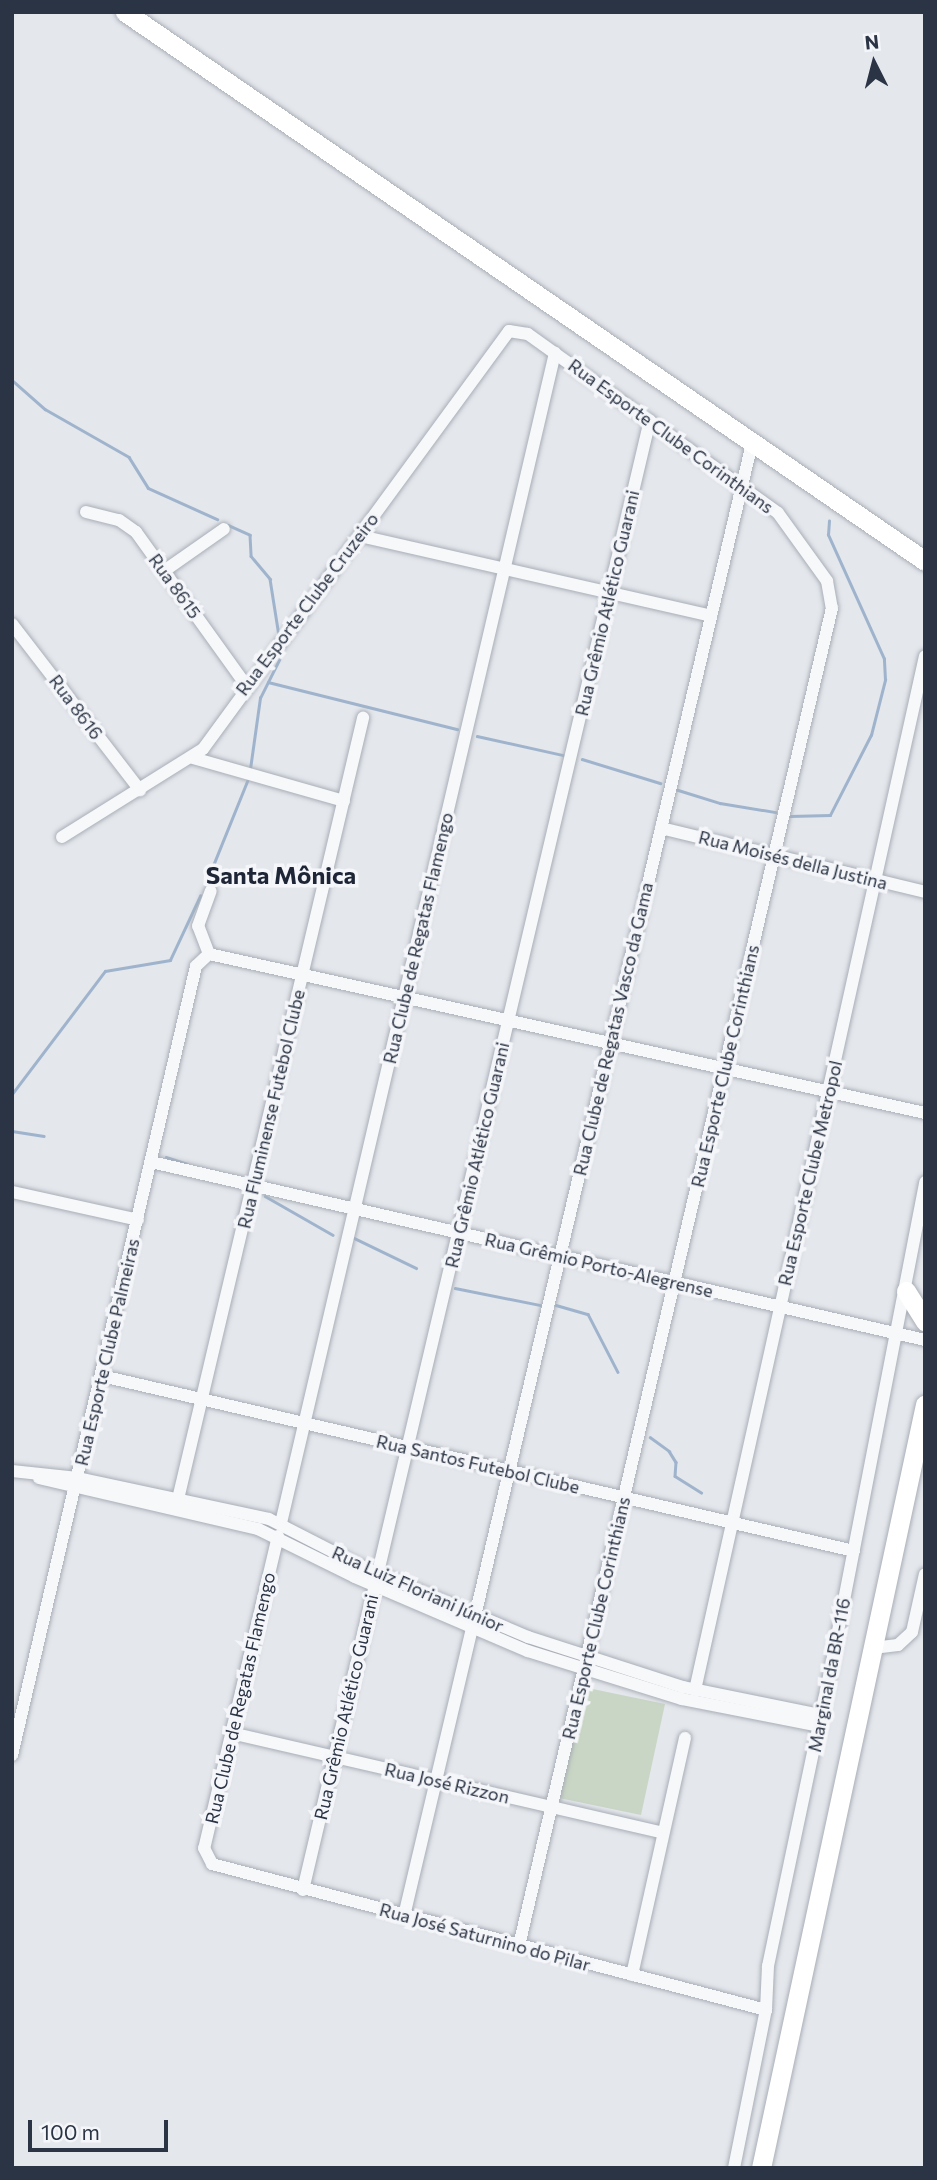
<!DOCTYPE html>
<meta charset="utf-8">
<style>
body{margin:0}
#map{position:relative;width:937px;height:2180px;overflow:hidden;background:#e4e7ec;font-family:Commissioner,sans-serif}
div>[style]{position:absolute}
.green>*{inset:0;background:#c9d6c5}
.stream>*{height:2.5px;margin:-1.25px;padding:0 1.25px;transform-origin:1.25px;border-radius:1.25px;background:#9fb4cc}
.roads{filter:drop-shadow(0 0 2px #a9aeb7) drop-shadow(0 0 2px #a9aeb7)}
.minor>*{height:12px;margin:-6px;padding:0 6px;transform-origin:6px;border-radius:6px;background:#f7f8fa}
.highway>*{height:19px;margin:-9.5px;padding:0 9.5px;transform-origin:9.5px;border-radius:9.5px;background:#fff}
span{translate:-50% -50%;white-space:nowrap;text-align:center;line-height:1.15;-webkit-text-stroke:7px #f4f6f9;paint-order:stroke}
.street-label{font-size:18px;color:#2b3445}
.district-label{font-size:24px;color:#1d2536;font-weight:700}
.frame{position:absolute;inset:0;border:14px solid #2b3445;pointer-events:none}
.north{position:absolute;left:839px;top:28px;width:70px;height:70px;-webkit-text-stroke:5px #f4f6f9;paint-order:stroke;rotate:354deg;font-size:19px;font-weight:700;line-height:28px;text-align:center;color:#2b3445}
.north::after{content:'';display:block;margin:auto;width:24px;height:32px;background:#2b3445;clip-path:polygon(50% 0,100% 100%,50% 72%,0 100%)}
.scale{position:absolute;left:28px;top:2120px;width:140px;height:32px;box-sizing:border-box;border:4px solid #2b3445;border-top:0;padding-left:9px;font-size:21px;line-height:24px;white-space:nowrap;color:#2b3445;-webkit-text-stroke:5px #f4f6f9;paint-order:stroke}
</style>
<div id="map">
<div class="green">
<i style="clip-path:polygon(583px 1687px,665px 1704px,641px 1815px,559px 1798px)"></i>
</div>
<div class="stream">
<i style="left:12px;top:380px;width:44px;rotate:41.3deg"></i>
<i style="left:45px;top:409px;width:97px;rotate:29.7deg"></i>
<i style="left:129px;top:457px;width:36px;rotate:58deg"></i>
<i style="left:148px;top:488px;width:76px;rotate:24.2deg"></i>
<i style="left:228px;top:525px;width:24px;rotate:24deg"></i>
<i style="left:250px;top:535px;width:21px;rotate:87deg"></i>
<i style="left:251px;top:556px;width:30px;rotate:50deg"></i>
<i style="left:270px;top:579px;width:58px;rotate:81deg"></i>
<i style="left:268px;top:682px;width:195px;rotate:14deg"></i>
<i style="left:477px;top:736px;width:88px;rotate:12.5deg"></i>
<i style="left:582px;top:759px;width:82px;rotate:17.1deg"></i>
<i style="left:250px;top:769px;width:72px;rotate:-82deg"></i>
<i style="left:260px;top:698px;width:45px;rotate:-63.4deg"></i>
<i style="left:675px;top:789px;width:47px;rotate:17.3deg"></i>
<i style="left:720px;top:803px;width:56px;rotate:9.3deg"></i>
<i style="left:790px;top:816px;width:40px;rotate:-1.4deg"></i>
<i style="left:830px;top:815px;width:90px;rotate:-62.9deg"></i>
<i style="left:871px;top:735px;width:57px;rotate:-75.7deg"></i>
<i style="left:885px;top:680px;width:21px;rotate:-93deg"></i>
<i style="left:884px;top:659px;width:136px;rotate:-114.3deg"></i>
<i style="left:828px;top:535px;width:14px;rotate:-86deg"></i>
<i style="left:210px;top:873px;width:101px;rotate:-68deg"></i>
<i style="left:12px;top:1094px;width:154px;rotate:-52.9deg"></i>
<i style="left:105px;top:971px;width:66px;rotate:-9.6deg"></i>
<i style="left:170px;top:960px;width:71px;rotate:-64.9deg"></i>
<i style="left:12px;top:1131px;width:32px;rotate:9deg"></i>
<i style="left:166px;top:1157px;width:22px;rotate:18deg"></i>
<i style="left:265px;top:1196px;width:78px;rotate:29.8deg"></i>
<i style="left:354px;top:1238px;width:69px;rotate:25.8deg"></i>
<i style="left:455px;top:1288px;width:87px;rotate:11.3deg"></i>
<i style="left:556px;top:1305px;width:33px;rotate:16deg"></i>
<i style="left:588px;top:1314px;width:65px;rotate:62.7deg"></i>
<i style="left:650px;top:1437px;width:24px;rotate:36deg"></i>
<i style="left:669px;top:1451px;width:13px;rotate:58deg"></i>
<i style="left:676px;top:1462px;width:14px;rotate:94deg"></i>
<i style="left:675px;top:1476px;width:31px;rotate:32deg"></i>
</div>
<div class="roads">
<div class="minor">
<i style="left:86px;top:512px;width:34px;rotate:14deg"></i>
<i style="left:119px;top:520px;width:21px;rotate:35deg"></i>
<i style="left:136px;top:532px;width:188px;rotate:54.3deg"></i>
<i style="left:360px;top:536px;width:360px;rotate:12.8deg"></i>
<i style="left:164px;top:571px;width:73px;rotate:-35deg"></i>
<i style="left:12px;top:624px;width:210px;rotate:52.4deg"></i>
<i style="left:193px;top:758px;width:157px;rotate:15.9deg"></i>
<i style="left:661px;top:828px;width:272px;rotate:13.6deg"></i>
<i style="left:62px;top:837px;width:166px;rotate:-32deg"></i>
<i style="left:203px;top:749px;width:518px;rotate:-53.79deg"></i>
<i style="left:509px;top:331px;width:19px;rotate:9deg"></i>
<i style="left:528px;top:334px;width:307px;rotate:35.6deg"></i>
<i style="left:778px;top:513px;width:84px;rotate:54.2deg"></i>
<i style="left:827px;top:581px;width:27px;rotate:80deg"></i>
<i style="left:832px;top:608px;width:1374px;rotate:103.17deg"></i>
<i style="left:209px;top:954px;width:733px;rotate:12.52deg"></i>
<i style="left:209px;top:954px;width:30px;rotate:-111deg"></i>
<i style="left:198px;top:926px;width:37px;rotate:-70deg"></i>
<i style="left:151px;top:1162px;width:794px;rotate:12.95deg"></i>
<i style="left:12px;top:1192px;width:129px;rotate:12.5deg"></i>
<i style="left:102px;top:1376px;width:772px;rotate:13.1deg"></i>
<i style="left:12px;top:1471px;width:66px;rotate:6.1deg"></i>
<i style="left:78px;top:1478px;width:195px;rotate:12.1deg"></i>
<i style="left:269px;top:1519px;width:101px;rotate:27.1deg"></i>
<i style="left:359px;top:1565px;width:184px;rotate:23.1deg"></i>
<i style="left:528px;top:1637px;width:163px;rotate:17.9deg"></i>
<i style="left:683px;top:1687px;width:141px;rotate:11.5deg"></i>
<i style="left:39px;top:1478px;width:225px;rotate:13.1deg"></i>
<i style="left:258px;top:1529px;width:108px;rotate:26.3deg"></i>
<i style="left:355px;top:1577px;width:188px;rotate:23.2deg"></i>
<i style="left:528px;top:1651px;width:161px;rotate:17.3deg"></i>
<i style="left:682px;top:1699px;width:140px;rotate:11.1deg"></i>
<i style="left:178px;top:1499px;width:803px;rotate:-76.67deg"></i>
<i style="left:281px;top:1523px;width:1202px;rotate:-76.82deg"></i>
<i style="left:278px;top:1536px;width:321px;rotate:103.3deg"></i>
<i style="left:204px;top:1848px;width:18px;rotate:63deg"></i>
<i style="left:212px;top:1864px;width:573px;rotate:14.76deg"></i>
<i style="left:475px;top:1616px;width:1205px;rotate:-76.71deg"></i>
<i style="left:873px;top:1648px;width:25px;rotate:-7deg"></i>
<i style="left:898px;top:1645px;width:19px;rotate:-43deg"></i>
<i style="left:912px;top:1632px;width:59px;rotate:-77.4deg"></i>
<i style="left:695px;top:1690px;width:1059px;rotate:-77.46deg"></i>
<i style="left:231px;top:1733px;width:443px;rotate:13deg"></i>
<i style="left:12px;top:1755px;width:810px;rotate:-76.87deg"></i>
<i style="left:196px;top:966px;width:18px;rotate:-43deg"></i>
<i style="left:303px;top:1890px;width:1510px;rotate:-76.72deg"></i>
<i style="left:404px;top:1916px;width:296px;rotate:-76.7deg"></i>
<i style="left:632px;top:1975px;width:243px;rotate:-77.4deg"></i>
<i style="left:734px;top:2168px;width:161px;rotate:-78.6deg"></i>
<i style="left:766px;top:2010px;width:44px;rotate:-87.4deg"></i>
<i style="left:768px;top:1966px;width:311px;rotate:-78.1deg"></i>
<i style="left:832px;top:1662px;width:489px;rotate:-79deg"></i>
</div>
<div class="highway">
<i style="left:125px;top:12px;width:970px;rotate:34.46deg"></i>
<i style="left:906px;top:1291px;width:36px;rotate:58deg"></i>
<i style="left:761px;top:2168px;width:781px;rotate:-77.88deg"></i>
</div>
</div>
<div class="street-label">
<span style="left:671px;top:436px;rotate:36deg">Rua Esporte Clube Corinthians</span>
<span style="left:175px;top:586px;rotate:54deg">Rua 8615</span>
<span style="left:607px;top:603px;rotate:-77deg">Rua Grêmio Atlético Guarani</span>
<span style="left:307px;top:604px;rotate:-53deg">Rua Esporte Clube Cruzeiro</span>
<span style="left:76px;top:707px;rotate:53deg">Rua 8616</span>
<span style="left:793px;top:860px;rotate:14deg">Rua Moisés della Justina</span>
<span style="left:418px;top:938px;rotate:-77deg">Rua Clube de Regatas Flamengo</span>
<span style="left:613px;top:1029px;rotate:-77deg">Rua Clube de Regatas Vasco da Gama</span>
<span style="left:725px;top:1066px;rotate:-77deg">Rua Esporte Clube Corinthians</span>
<span style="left:271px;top:1109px;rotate:-77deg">Rua Fluminense Futebol Clube</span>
<span style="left:477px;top:1155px;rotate:-77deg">Rua Grêmio Atlético Guarani</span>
<span style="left:810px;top:1173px;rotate:-77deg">Rua Esporte Clube Metropol</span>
<span style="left:599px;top:1265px;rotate:13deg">Rua Grêmio Porto-Alegrense</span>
<span style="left:107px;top:1352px;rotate:-77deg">Rua Esporte Clube Palmeiras</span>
<span style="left:478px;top:1464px;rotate:13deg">Rua Santos Futebol Clube</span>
<span style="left:418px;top:1589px;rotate:24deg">Rua Luiz Floriani Júnior</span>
<span style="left:596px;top:1618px;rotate:-77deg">Rua Esporte Clube Corinthians</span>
<span style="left:829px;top:1675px;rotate:-79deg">Marginal da BR-116</span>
<span style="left:240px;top:1698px;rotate:-77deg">Rua Clube de Regatas Flamengo</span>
<span style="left:346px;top:1707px;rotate:-77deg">Rua Grêmio Atlético Guarani</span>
<span style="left:447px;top:1783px;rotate:13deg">Rua José Rizzon</span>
<span style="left:485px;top:1937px;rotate:15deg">Rua José Saturnino do Pilar</span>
</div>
<div class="district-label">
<span style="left:281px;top:875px">Santa Mônica</span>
</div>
<div class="frame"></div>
<div class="north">N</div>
<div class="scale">100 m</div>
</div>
